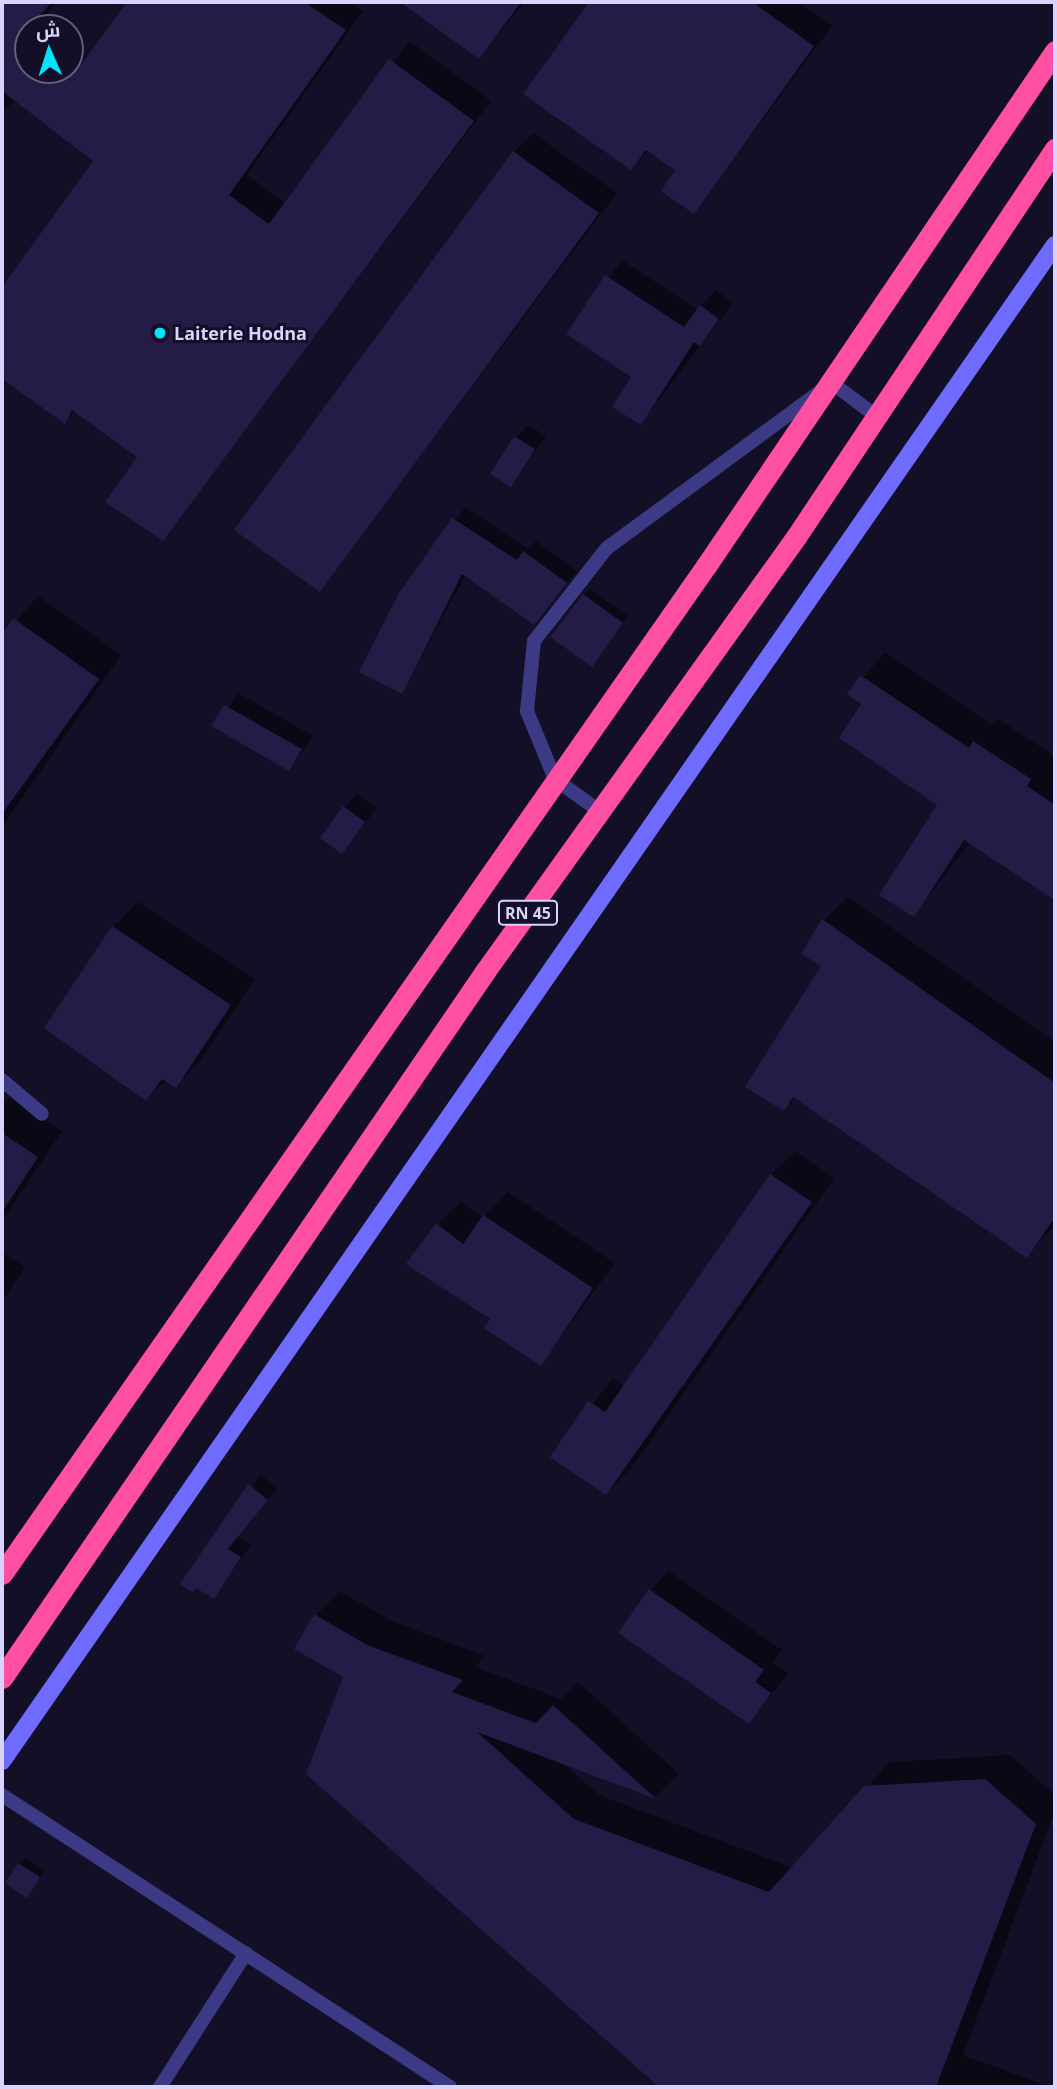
<!DOCTYPE html>
<meta charset="utf-8">
<style>
body{margin:0}
#map{position:relative;width:1057px;height:2089px;overflow:hidden;background:#130f26;font-family:"Open Sans",Cairo,sans-serif}
div>[style]{position:absolute}
.shadow>*{inset:0;background:#0007}
.building>*{inset:0;background:#241b47}
.lane>*{height:14px;margin:-7px;padding:0 7px;transform-origin:7px;border-radius:7px;background:#3d3a85}
.secondary>*{height:18px;margin:-9px;padding:0 9px;transform-origin:9px;border-radius:9px;background:#6f6bff}
.highway>*{height:21px;margin:-10.5px;padding:0 10.5px;transform-origin:10.5px;border-radius:10.5px;background:#ff4fa3}
.dots>*{width:19px;height:19px;translate:-50% -50%;box-sizing:border-box;border:4px solid #130f26;border-radius:50%}
span{translate:-50% -50%;white-space:nowrap;text-align:center;line-height:1.15;-webkit-text-stroke:6px #130f26;paint-order:stroke}
.shield-label span{padding:2px 5px;background:#130f26;border:2px solid;border-radius:5px;-webkit-text-stroke-width:0}
.shield-label{font-size:16px;color:#d9d4ff;font-weight:700}
.poi-label{font-size:18px;color:#d9d4ff;font-weight:700}
.left{translate:0 -50%;text-align:left}
.frame{position:absolute;inset:0;border:4px solid #d9d4ff;pointer-events:none}
.north{position:absolute;left:14px;top:14px;width:70px;height:70px;box-sizing:border-box;background:#130f26;border:2px solid #625e7d;border-radius:50%;rotate:357deg;font-size:19px;font-weight:700;line-height:28px;text-align:center;color:#d9d4ff}
.north::after{content:'';display:block;margin:auto;width:24px;height:32px;background:#00e5ff;clip-path:polygon(50% 0,100% 100%,50% 72%,0 100%)}
</style>
<div id="map">
<div class="shadow">
<i style="clip-path:polygon(2px 2px,56px 2px,38px 28px,28px 28px,28px 70px,70px 70px,70px 50px,86px 61px,129px 2px,350px 2px,363px 11px,247px 175px,285px 203px,410px 41px,491px 101px,162px 539px,140px 457px,75px 410px,65px 421px,2px 377px,2px 290px,95px 160px,17px 100px,2px 111px)"></i>
<i style="clip-path:polygon(403px 2px,525px 2px,479px 57px)"></i>
<i style="clip-path:polygon(591px 2px,798px 2px,832px 26px,694px 212px,677px 170px,649px 150px,631px 168px,526px 94px)"></i>
<i style="clip-path:polygon(533px 133px,617px 193px,320px 589px,514px 152px)"></i>
<i style="clip-path:polygon(622px 260px,698px 310px,716px 290px,733px 303px,641px 423px,633px 376px,569px 333px)"></i>
<i style="clip-path:polygon(528px 425px,546px 436px,511px 485px,516px 437px)"></i>
<i style="clip-path:polygon(465px 507px,528px 549px,536px 541px,577px 571px,534px 623px,466px 574px,402px 692px,401px 594px)"></i>
<i style="clip-path:polygon(590px 589px,628px 616px,597px 659px,584px 595px)"></i>
<i style="clip-path:polygon(38px 596px,121px 655px,2px 827px,2px 637px)"></i>
<i style="clip-path:polygon(885px 652px,992px 725px,998px 719px,1053px 755px,1055px 897px,970px 842px,914px 915px,940px 804px,864px 704px,849px 694px)"></i>
<i style="clip-path:polygon(238px 693px,313px 736px,289px 769px,214px 726px)"></i>
<i style="clip-path:polygon(357px 794px,377px 808px,342px 851px,344px 807px)"></i>
<i style="clip-path:polygon(848px 897px,1055px 1042px,1055px 1225px,1027px 1255px,796px 1097px,784px 1109px,823px 965px,824px 920px)"></i>
<i style="clip-path:polygon(138px 902px,255px 979px,200px 1061px,175px 1086px,166px 1080px,146px 1099px,113px 927px)"></i>
<i style="clip-path:polygon(10px 1097px,62px 1131px,2px 1221px,2px 1105px)"></i>
<i style="clip-path:polygon(795px 1151px,834px 1178px,630px 1470px,606px 1493px,552px 1457px,613px 1378px,625px 1387px,771px 1175px)"></i>
<i style="clip-path:polygon(508px 1192px,615px 1263px,541px 1364px,437px 1225px,461px 1201px,483px 1218px)"></i>
<i style="clip-path:polygon(2px 1252px,25px 1267px,2px 1302px)"></i>
<i style="clip-path:polygon(260px 1474px,277px 1488px,238px 1537px,251px 1545px,213px 1597px,197px 1586px)"></i>
<i style="clip-path:polygon(669px 1571px,782px 1650px,773px 1662px,788px 1674px,748px 1722px,650px 1590px)"></i>
<i style="clip-path:polygon(340px 1591px,392px 1621px,485px 1656px,475px 1667px,561px 1699px,578px 1682px,679px 1774px,656px 1797px,563px 1763px,599px 1795px,793px 1868px,890px 1762px,1010px 1755px,1055px 1795px,1055px 1811px,963px 2055px,1050px 2087px,661px 2087px,308px 1774px,345px 1677px,316px 1615px)"></i>
<i style="clip-path:polygon(26px 1858px,45px 1871px,27px 1895px,20px 1864px)"></i>
</div>
<div class="building">
<i style="clip-path:polygon(2px 2px,52px 2px,28px 28px,28px 70px,77px 70px,127px 2px,304px 2px,346px 30px,229px 195px,269px 224px,389px 59px,474px 121px,163px 541px,105px 502px,137px 457px,72px 410px,65px 424px,2px 379px,2px 287px,93px 161px,2px 91px)"></i>
<i style="clip-path:polygon(400px 2px,521px 2px,479px 59px)"></i>
<i style="clip-path:polygon(589px 2px,752px 2px,814px 46px,694px 214px,661px 191px,675px 170px,646px 150px,631px 170px,523px 94px)"></i>
<i style="clip-path:polygon(513px 151px,599px 213px,320px 592px,234px 530px)"></i>
<i style="clip-path:polygon(605px 275px,684px 327px,700px 305px,719px 319px,700px 346px,694px 342px,641px 425px,612px 407px,631px 377px,566px 334px)"></i>
<i style="clip-path:polygon(514px 436px,535px 449px,511px 487px,490px 474px)"></i>
<i style="clip-path:polygon(452px 518px,517px 560px,523px 551px,567px 583px,534px 625px,462px 574px,402px 694px,359px 672px,399px 593px)"></i>
<i style="clip-path:polygon(583px 594px,623px 623px,592px 667px,550px 637px)"></i>
<i style="clip-path:polygon(13px 618px,99px 679px,2px 814px,2px 634px)"></i>
<i style="clip-path:polygon(860px 675px,969px 748px,973px 741px,1031px 779px,1027px 786px,1055px 805px,1055px 900px,964px 840px,914px 917px,879px 895px,937px 805px,839px 738px,861px 704px,847px 694px)"></i>
<i style="clip-path:polygon(224px 705px,302px 749px,289px 771px,211px 726px)"></i>
<i style="clip-path:polygon(343px 806px,365px 822px,342px 854px,320px 838px)"></i>
<i style="clip-path:polygon(822px 919px,1055px 1083px,1055px 1217px,1027px 1258px,793px 1097px,784px 1111px,745px 1087px,821px 966px,801px 954px)"></i>
<i style="clip-path:polygon(112px 926px,231px 1005px,176px 1088px,162px 1079px,146px 1101px,44px 1028px)"></i>
<i style="clip-path:polygon(2px 1133px,38px 1157px,2px 1212px)"></i>
<i style="clip-path:polygon(770px 1174px,812px 1202px,606px 1495px,550px 1457px,588px 1401px,605px 1412px)"></i>
<i style="clip-path:polygon(483px 1215px,593px 1288px,541px 1366px,484px 1328px,490px 1319px,406px 1264px,436px 1223px,463px 1244px)"></i>
<i style="clip-path:polygon(248px 1484px,268px 1500px,228px 1549px,241px 1557px,214px 1599px,196px 1588px,192px 1592px,180px 1584px)"></i>
<i style="clip-path:polygon(649px 1589px,764px 1670px,755px 1682px,771px 1693px,749px 1724px,618px 1633px)"></i>
<i style="clip-path:polygon(314px 1614px,367px 1645px,463px 1680px,452px 1692px,536px 1723px,553px 1705px,656px 1799px,477px 1732px,574px 1819px,769px 1892px,864px 1786px,985px 1779px,1036px 1824px,936px 2087px,659px 2087px,306px 1774px,343px 1677px,294px 1649px)"></i>
<i style="clip-path:polygon(18px 1863px,40px 1877px,27px 1898px,5px 1883px)"></i>
</div>
<div class="lane">
<i style="left:602px;top:813px;width:58px;rotate:-144.1deg"></i>
<i style="left:555px;top:779px;width:74px;rotate:-112.4deg"></i>
<i style="left:527px;top:711px;width:70px;rotate:-84.3deg"></i>
<i style="left:534px;top:641px;width:118px;rotate:-51.9deg"></i>
<i style="left:607px;top:548px;width:279px;rotate:-36.3deg"></i>
<i style="left:832px;top:383px;width:54px;rotate:36.7deg"></i>
<i style="left:2px;top:1080px;width:52px;rotate:40.4deg"></i>
<i style="left:2px;top:1795px;width:535px;rotate:33.1deg"></i>
<i style="left:160px;top:2087px;width:159px;rotate:-57.3deg"></i>
</div>
<div class="secondary">
<i style="left:2px;top:1761px;width:1846px;rotate:-55.22deg"></i>
</div>
<div class="highway">
<i style="left:2px;top:1574px;width:1230px;rotate:-55.07deg"></i>
<i style="left:706px;top:566px;width:622px;rotate:-55.88deg"></i>
<i style="left:2px;top:1678px;width:858px;rotate:-55.64deg"></i>
<i style="left:486px;top:970px;width:533px;rotate:-54.4deg"></i>
<i style="left:796px;top:537px;width:467px;rotate:-56.3deg"></i>
</div>
<div class="dots">
<i style="left:160px;top:333px;background:#00e5ff"></i>
</div>
<div class="shield-label">
<span style="left:528px;top:913px">RN 45</span>
</div>
<div class="poi-label">
<span class="left" style="left:174px;top:333px">Laiterie Hodna</span>
</div>
<div class="frame"></div>
<div class="north">ش</div>
</div>
